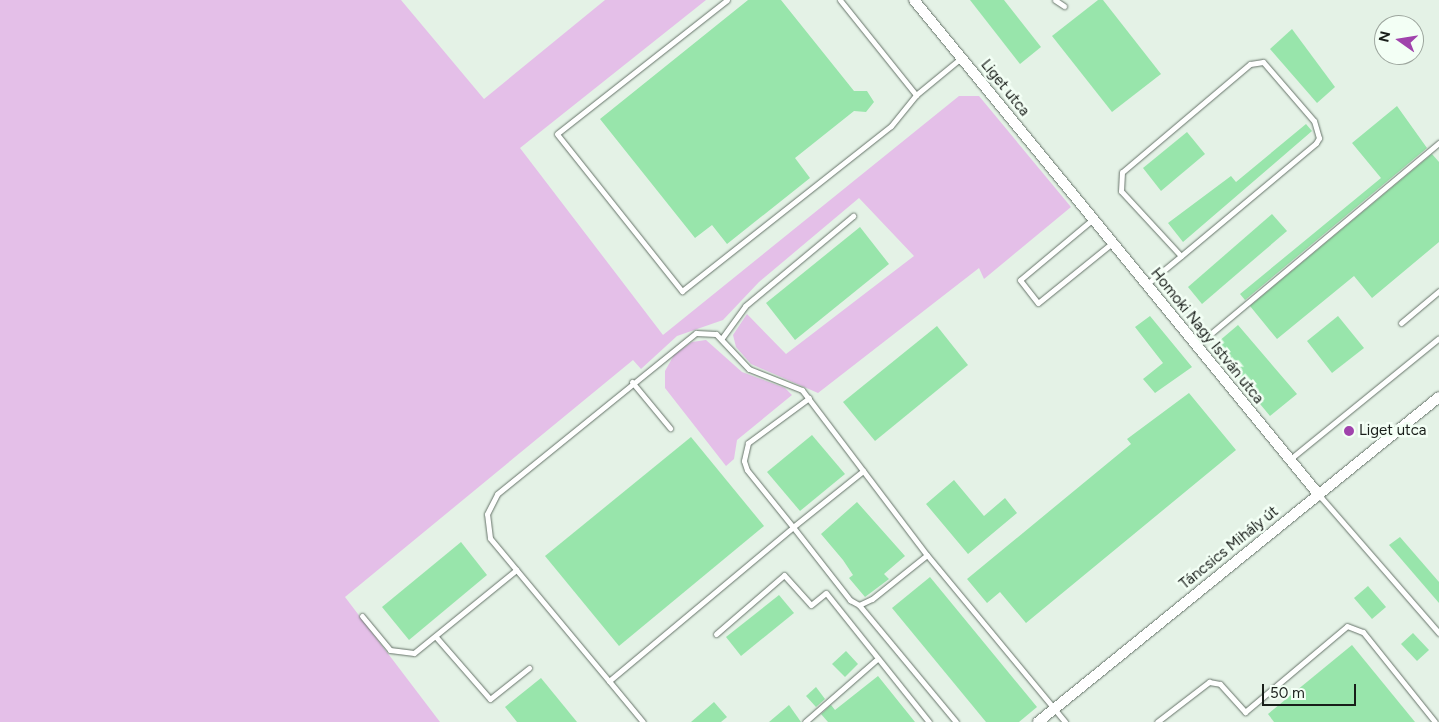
<!DOCTYPE html>
<meta charset="utf-8">
<style>
body{margin:0}
#map{position:relative;width:1439px;height:722px;overflow:hidden;background:#e4f2e6;font-family:Figtree,sans-serif}
div>[style]{position:absolute}
.green>*{inset:0;background:#e4bfe8}
.building>*{inset:0;background:#98e5ab}
.roads{filter:drop-shadow(0 0 1px #667369) drop-shadow(0 0 1px #667369)}
.lane>*{height:5px;margin:-2.5px;padding:0 2.5px;transform-origin:2.5px;border-radius:2.5px;background:#fff}
.street>*{height:10px;margin:-5px;padding:0 5px;transform-origin:5px;border-radius:5px;background:#fff}
.dots>*{width:14px;height:14px;translate:-50% -50%;box-sizing:border-box;border:2px solid #f3fff5;border-radius:50%}
span{translate:-50% -50%;white-space:nowrap;text-align:center;line-height:1.15;-webkit-text-stroke:5px #f3fff5;paint-order:stroke}
.street-label{font-size:15px;color:#191e1a}
.poi-label{font-size:15px;color:#191e1a}
.left{translate:0 -50%;text-align:left}
.north{position:absolute;left:1374px;top:15px;width:50px;height:50px;box-sizing:border-box;background:#f3fff5;border:1px solid #9ca59d;border-radius:50%;rotate:283deg;font-size:14px;font-weight:700;line-height:20px;text-align:center;color:#191e1a}
.north::after{content:'';display:block;margin:auto;width:18px;height:22px;background:#a043ac;clip-path:polygon(50% 0,100% 100%,50% 72%,0 100%)}
.scale{position:absolute;left:1262px;top:684px;width:94px;height:22px;box-sizing:border-box;border:2px solid #191e1a;border-top:0;padding-left:6px;font-size:15px;line-height:18px;white-space:nowrap;color:#191e1a;-webkit-text-stroke:4px #f3fff5;paint-order:stroke}
</style>
<div id="map">
<div class="green">
<i style="clip-path:polygon(0 0,401px 0,484px 99px,605px 0,706px 0,520px 148px,663px 335px,959px 96px,979px 96px,1071px 207px,984px 279px,979px 268px,818px 393px,751px 364px,736px 347px,733px 335px,747px 314px,786px 354px,914px 256px,859px 198px,759px 282px,723px 320px,677px 336px,641px 369px,633px 360px,345px 597px,440px 722px,0 722px)"></i>
<i style="clip-path:polygon(706px 340px,742px 372px,785px 388px,792px 395px,737px 440px,734px 459px,726px 466px,665px 388px,665px 371px,674px 355px,692px 342px)"></i>
</div>
<div class="building">
<i style="clip-path:polygon(748px 0,781px 0,854px 91px,867px 91px,874px 102px,866px 112px,854px 111px,795px 158px,810px 178px,727px 244px,712px 225px,695px 238px,600px 119px)"></i>
<i style="clip-path:polygon(970px 0,1004px 0,1041px 47px,1020px 64px)"></i>
<i style="clip-path:polygon(1098px 0,1103px 0,1161px 74px,1112px 112px,1052px 36px)"></i>
<i style="clip-path:polygon(1292px 29px,1335px 87px,1317px 103px,1270px 49px)"></i>
<i style="clip-path:polygon(1397px 106px,1427px 148px,1245px 300px,1240px 294px,1381px 178px,1352px 143px)"></i>
<i style="clip-path:polygon(1306px 124px,1312px 131px,1183px 242px,1168px 223px,1231px 176px,1236px 182px)"></i>
<i style="clip-path:polygon(1187px 132px,1205px 154px,1161px 191px,1143px 168px)"></i>
<i style="clip-path:polygon(1432px 154px,1439px 162px,1439px 242px,1372px 298px,1354px 276px,1277px 339px,1250px 306px)"></i>
<i style="clip-path:polygon(1272px 214px,1287px 231px,1202px 304px,1188px 287px)"></i>
<i style="clip-path:polygon(860px 227px,889px 264px,795px 340px,766px 303px)"></i>
<i style="clip-path:polygon(1150px 316px,1192px 367px,1155px 393px,1143px 379px,1163px 363px,1135px 327px)"></i>
<i style="clip-path:polygon(1338px 316px,1364px 348px,1332px 373px,1307px 341px)"></i>
<i style="clip-path:polygon(1238px 325px,1297px 394px,1270px 416px,1226px 363px,1231px 358px,1218px 342px)"></i>
<i style="clip-path:polygon(937px 326px,968px 365px,875px 441px,843px 402px)"></i>
<i style="clip-path:polygon(1189px 393px,1236px 450px,1026px 623px,1000px 592px,987px 603px,967px 579px,1131px 444px,1127px 439px)"></i>
<i style="clip-path:polygon(812px 435px,845px 474px,800px 511px,767px 472px)"></i>
<i style="clip-path:polygon(691px 437px,764px 526px,619px 646px,545px 556px)"></i>
<i style="clip-path:polygon(954px 480px,984px 516px,1005px 498px,1017px 513px,968px 554px,926px 504px)"></i>
<i style="clip-path:polygon(857px 502px,905px 556px,884px 574px,889px 579px,865px 597px,849px 578px,853px 575px,843px 560px,821px 534px)"></i>
<i style="clip-path:polygon(1400px 537px,1439px 582px,1439px 603px,1389px 545px)"></i>
<i style="clip-path:polygon(461px 542px,487px 575px,409px 640px,382px 607px)"></i>
<i style="clip-path:polygon(930px 577px,1037px 707px,1019px 722px,986px 722px,892px 608px)"></i>
<i style="clip-path:polygon(1368px 586px,1386px 607px,1372px 619px,1354px 598px)"></i>
<i style="clip-path:polygon(779px 595px,794px 613px,741px 656px,726px 637px)"></i>
<i style="clip-path:polygon(1413px 633px,1429px 650px,1417px 661px,1401px 644px)"></i>
<i style="clip-path:polygon(1352px 645px,1415px 722px,1274px 722px,1268px 714px)"></i>
<i style="clip-path:polygon(846px 651px,858px 664px,845px 677px,832px 664px)"></i>
<i style="clip-path:polygon(878px 676px,915px 722px,828px 722px,821px 714px,831px 705px,835px 710px)"></i>
<i style="clip-path:polygon(541px 678px,577px 722px,517px 722px,505px 707px)"></i>
<i style="clip-path:polygon(816px 687px,825px 699px,816px 707px,806px 696px)"></i>
<i style="clip-path:polygon(714px 702px,727px 717px,721px 722px,691px 722px)"></i>
<i style="clip-path:polygon(789px 705px,801px 722px,769px 722px)"></i>
</div>
<div class="roads">
<div class="lane">
<i style="left:727px;top:0;width:216px;rotate:141.8deg"></i>
<i style="left:557px;top:134px;width:201px;rotate:51.5deg"></i>
<i style="left:682px;top:291px;width:266px;rotate:-38.3deg"></i>
<i style="left:891px;top:126px;width:40px;rotate:-51deg"></i>
<i style="left:916px;top:95px;width:58px;rotate:-39.4deg"></i>
<i style="left:840px;top:0;width:122px;rotate:51.3deg"></i>
<i style="left:1055px;top:0;width:11px;rotate:34deg"></i>
<i style="left:1093px;top:219px;width:95px;rotate:140.1deg"></i>
<i style="left:1020px;top:280px;width:29px;rotate:52deg"></i>
<i style="left:1038px;top:303px;width:95px;rotate:-39deg"></i>
<i style="left:1147px;top:284px;width:44px;rotate:-39.5deg"></i>
<i style="left:1181px;top:256px;width:176px;rotate:-39.9deg"></i>
<i style="left:1316px;top:143px;width:6px;rotate:-59deg"></i>
<i style="left:1319px;top:138px;width:18px;rotate:-106deg"></i>
<i style="left:1314px;top:121px;width:78px;rotate:-130.8deg"></i>
<i style="left:1263px;top:62px;width:13px;rotate:171deg"></i>
<i style="left:1250px;top:64px;width:167px;rotate:139.8deg"></i>
<i style="left:1122px;top:172px;width:19px;rotate:93deg"></i>
<i style="left:1121px;top:191px;width:88px;rotate:47.3deg"></i>
<i style="left:1401px;top:323px;width:50px;rotate:-40.1deg"></i>
<i style="left:722px;top:338px;width:39px;rotate:-54deg"></i>
<i style="left:745px;top:306px;width:141px;rotate:-39.8deg"></i>
<i style="left:1196px;top:346px;width:317px;rotate:-39.9deg"></i>
<i style="left:632px;top:382px;width:60px;rotate:50.4deg"></i>
<i style="left:809px;top:398px;width:76px;rotate:143.6deg"></i>
<i style="left:748px;top:443px;width:18px;rotate:103deg"></i>
<i style="left:744px;top:461px;width:9px;rotate:72deg"></i>
<i style="left:747px;top:470px;width:73px;rotate:51.1deg"></i>
<i style="left:793px;top:527px;width:90px;rotate:-38.7deg"></i>
<i style="left:1289px;top:460px;width:193px;rotate:-39.1deg"></i>
<i style="left:1319px;top:495px;width:183px;rotate:49deg"></i>
<i style="left:859px;top:605px;width:152px;rotate:50.3deg"></i>
<i style="left:362px;top:616px;width:44px;rotate:50.5deg"></i>
<i style="left:390px;top:650px;width:24px;rotate:7deg"></i>
<i style="left:414px;top:653px;width:132px;rotate:-39.1deg"></i>
<i style="left:716px;top:634px;width:90px;rotate:-40.9deg"></i>
<i style="left:784px;top:575px;width:40px;rotate:48deg"></i>
<i style="left:811px;top:605px;width:19px;rotate:-39deg"></i>
<i style="left:826px;top:593px;width:165px;rotate:51.4deg"></i>
<i style="left:436px;top:637px;width:82px;rotate:48.9deg"></i>
<i style="left:490px;top:699px;width:50px;rotate:-38.5deg"></i>
<i style="left:609px;top:681px;width:186px;rotate:-129.8deg"></i>
<i style="left:490px;top:538px;width:24px;rotate:-97deg"></i>
<i style="left:487px;top:514px;width:22px;rotate:-63deg"></i>
<i style="left:497px;top:494px;width:256px;rotate:-39deg"></i>
<i style="left:696px;top:333px;width:20px;rotate:3deg"></i>
<i style="left:716px;top:334px;width:48px;rotate:46.7deg"></i>
<i style="left:749px;top:369px;width:57px;rotate:21.6deg"></i>
<i style="left:802px;top:390px;width:207px;rotate:52.9deg"></i>
<i style="left:643px;top:722px;width:53px;rotate:-129.7deg"></i>
<i style="left:609px;top:681px;width:240px;rotate:-39.9deg"></i>
<i style="left:793px;top:527px;width:93px;rotate:52deg"></i>
<i style="left:850px;top:600px;width:10px;rotate:29deg"></i>
<i style="left:859px;top:605px;width:14px;rotate:-25deg"></i>
<i style="left:872px;top:599px;width:70px;rotate:-38.7deg"></i>
<i style="left:927px;top:555px;width:217px;rotate:50.4deg"></i>
<i style="left:805px;top:722px;width:94px;rotate:-41.1deg"></i>
<i style="left:1157px;top:722px;width:66px;rotate:-37.6deg"></i>
<i style="left:1209px;top:682px;width:11px;rotate:10deg"></i>
<i style="left:1220px;top:684px;width:38px;rotate:48deg"></i>
<i style="left:1245px;top:712px;width:133px;rotate:-40.1deg"></i>
<i style="left:1347px;top:626px;width:17px;rotate:21deg"></i>
<i style="left:1363px;top:632px;width:115px;rotate:51.3deg"></i>
</div>
<div class="street">
<i style="left:914px;top:0;width:640px;rotate:50.71deg"></i>
<i style="left:1038px;top:722px;width:516px;rotate:-39.02deg"></i>
</div>
</div>
<div class="dots">
<i style="left:1349px;top:431px;background:#a043ac"></i>
</div>
<div class="street-label">
<span style="left:1005px;top:88px;rotate:51deg">Liget utca</span>
<span style="left:1207px;top:336px;rotate:51deg">Homoki Nagy István utca</span>
<span style="left:1229px;top:548px;rotate:-39deg">Táncsics Mihály út</span>
</div>
<div class="poi-label">
<span class="left" style="left:1359px;top:431px">Liget utca</span>
</div>
<div class="north">N</div>
<div class="scale">50 m</div>
</div>
